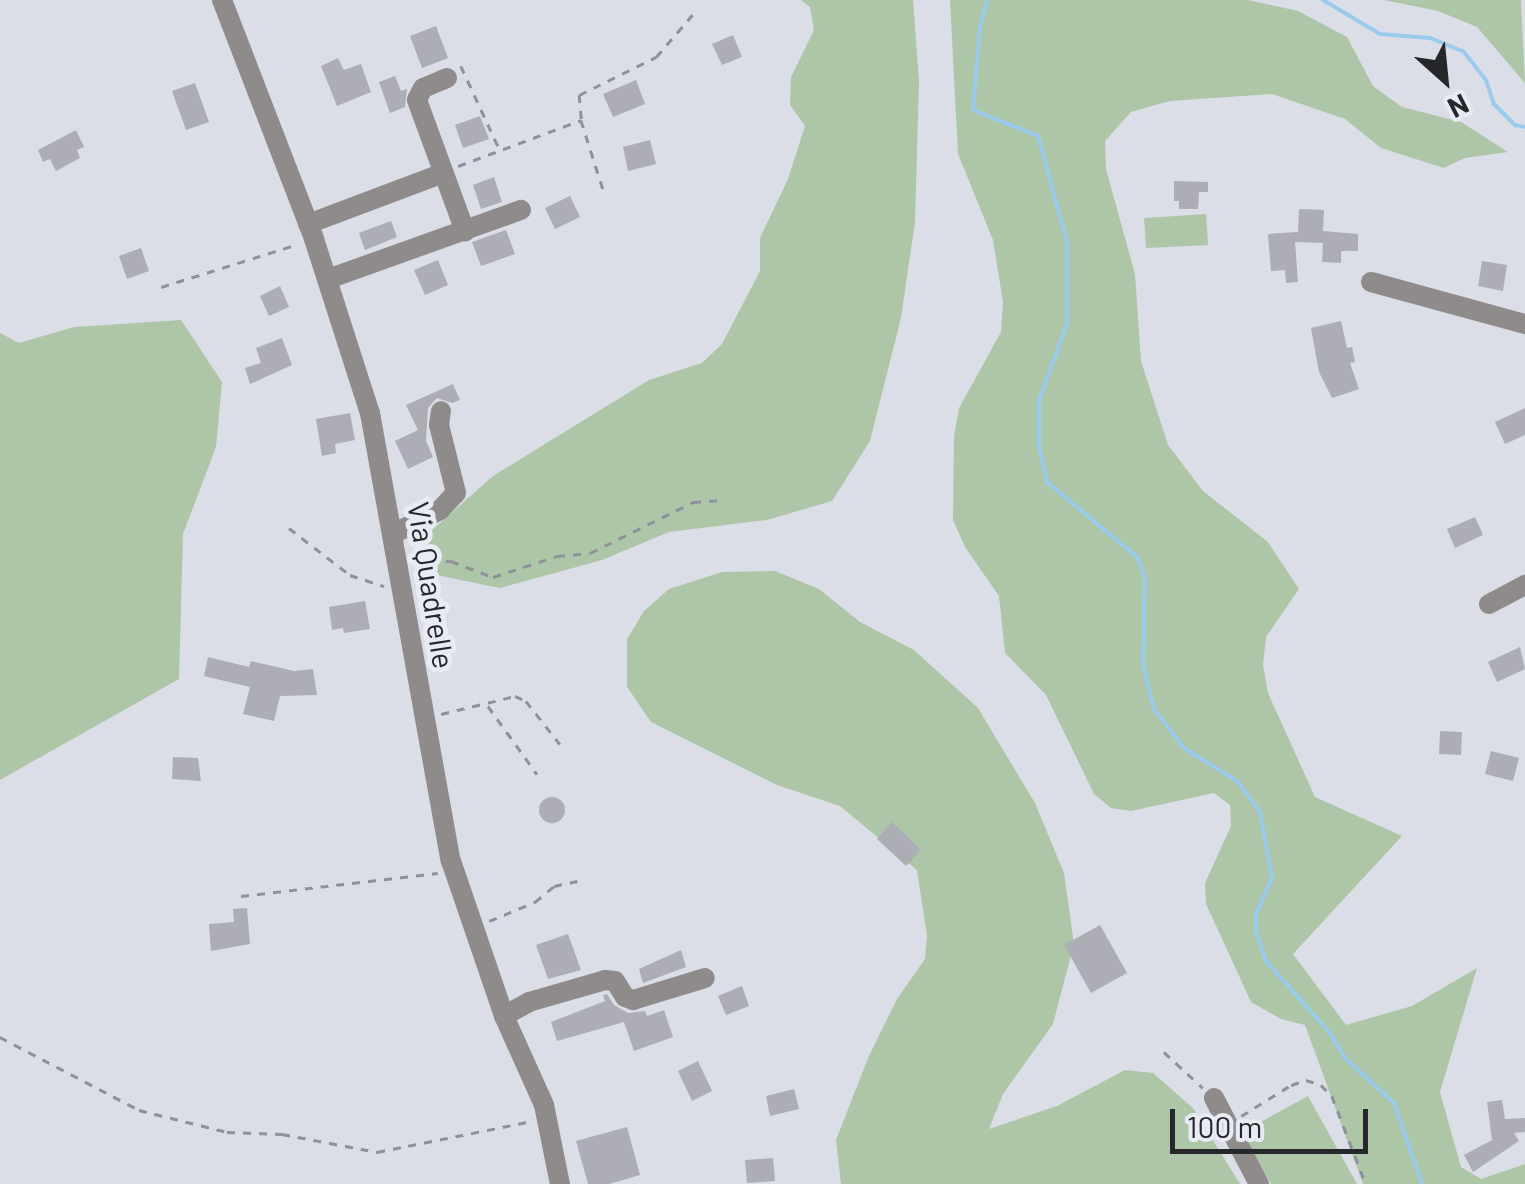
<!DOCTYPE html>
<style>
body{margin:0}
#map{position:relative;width:1525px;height:1184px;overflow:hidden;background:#dbdee7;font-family:Barlow,sans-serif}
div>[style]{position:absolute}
.green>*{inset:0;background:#adc6a8}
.stream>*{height:4px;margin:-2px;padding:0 2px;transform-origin:2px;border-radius:2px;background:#9acaec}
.building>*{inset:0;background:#acadb5}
.round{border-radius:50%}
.path>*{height:2.5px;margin-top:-1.25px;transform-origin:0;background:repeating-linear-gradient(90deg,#8f9198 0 8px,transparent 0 16px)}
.minor>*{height:20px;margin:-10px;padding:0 10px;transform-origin:10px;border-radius:10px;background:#8f8b8b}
span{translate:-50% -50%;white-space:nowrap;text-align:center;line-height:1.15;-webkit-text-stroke:10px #e8ebf4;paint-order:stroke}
.street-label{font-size:30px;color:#26272b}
.north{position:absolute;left:1395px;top:30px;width:100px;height:100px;-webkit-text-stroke:8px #e8ebf4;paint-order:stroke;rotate:153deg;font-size:28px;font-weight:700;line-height:40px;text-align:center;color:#26272b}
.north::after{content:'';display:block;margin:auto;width:35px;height:45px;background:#26272b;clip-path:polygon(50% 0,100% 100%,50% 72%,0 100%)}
.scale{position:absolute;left:1170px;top:1109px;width:198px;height:45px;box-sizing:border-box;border:5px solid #26272b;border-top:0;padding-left:12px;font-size:30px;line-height:35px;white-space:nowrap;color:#26272b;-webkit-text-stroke:8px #e8ebf4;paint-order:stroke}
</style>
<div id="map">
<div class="green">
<i style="clip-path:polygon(801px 0,913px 0,919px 81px,915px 222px,901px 318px,870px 441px,832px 501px,767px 520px,669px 532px,602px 560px,500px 588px,431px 574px,422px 539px,493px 476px,649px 380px,702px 363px,722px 344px,760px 271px,760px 238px,788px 179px,805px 126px,790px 105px,791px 77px,814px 30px,810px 7px)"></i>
<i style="clip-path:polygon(950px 0,1248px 0,1298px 11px,1347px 37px,1373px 86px,1402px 107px,1461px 122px,1508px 152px,1465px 158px,1444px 168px,1381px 148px,1345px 119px,1272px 94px,1170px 101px,1131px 112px,1105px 141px,1106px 169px,1135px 274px,1141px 361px,1168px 445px,1203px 491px,1268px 542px,1299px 589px,1266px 637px,1263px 665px,1268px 693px,1315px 797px,1402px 836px,1293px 954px,1346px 1025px,1412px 1006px,1477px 968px,1440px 1092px,1461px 1167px,1481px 1179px,1525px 1164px,1525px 1184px,1363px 1184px,1305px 1025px,1281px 1019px,1251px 1002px,1206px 904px,1205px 883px,1231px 826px,1230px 805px,1214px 793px,1131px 811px,1111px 808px,1094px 794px,1046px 695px,1005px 653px,999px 596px,965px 547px,953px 520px,954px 436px,959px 408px,1001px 332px,1003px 302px,993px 240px,958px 154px)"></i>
<i style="clip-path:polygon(1384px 0,1521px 0,1525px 83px,1477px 27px,1438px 11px)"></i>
<i style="clip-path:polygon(1206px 214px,1208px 245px,1146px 248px,1144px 218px)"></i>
<i style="clip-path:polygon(181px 320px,222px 382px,216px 447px,183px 534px,179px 679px,0 780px,0 333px,19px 343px,74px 327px)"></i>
<i style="clip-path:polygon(775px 571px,819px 589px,860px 622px,914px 650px,978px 708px,1035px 803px,1064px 873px,1074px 944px,1053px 1024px,1003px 1094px,989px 1129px,1057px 1106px,1125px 1070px,1153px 1073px,1193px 1108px,1240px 1184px,841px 1184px,836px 1140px,868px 1058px,897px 999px,925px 959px,927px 936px,917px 870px,840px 806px,777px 785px,651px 722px,627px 687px,627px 639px,644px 611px,669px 589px,722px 572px)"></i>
<i style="clip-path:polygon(1308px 1096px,1357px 1184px,1271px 1184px,1242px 1132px)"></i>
</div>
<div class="stream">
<i style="left:987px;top:0;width:27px;rotate:105deg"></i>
<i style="left:980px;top:26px;width:84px;rotate:94.8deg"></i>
<i style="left:973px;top:110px;width:70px;rotate:21.8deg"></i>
<i style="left:1038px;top:136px;width:110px;rotate:74.7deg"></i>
<i style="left:1067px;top:242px;width:82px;rotate:90deg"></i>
<i style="left:1067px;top:324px;width:81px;rotate:110.2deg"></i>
<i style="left:1039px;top:400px;width:47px;rotate:90deg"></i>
<i style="left:1039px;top:447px;width:36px;rotate:77deg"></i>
<i style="left:1047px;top:482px;width:117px;rotate:39.8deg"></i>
<i style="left:1137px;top:557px;width:22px;rotate:69deg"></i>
<i style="left:1145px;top:578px;width:88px;rotate:91.3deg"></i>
<i style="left:1143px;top:666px;width:44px;rotate:75.7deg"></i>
<i style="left:1154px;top:709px;width:49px;rotate:52.4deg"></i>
<i style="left:1184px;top:748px;width:62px;rotate:31.9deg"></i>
<i style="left:1237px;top:781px;width:39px;rotate:53deg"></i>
<i style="left:1260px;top:812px;width:67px;rotate:79.7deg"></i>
<i style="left:1272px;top:878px;width:39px;rotate:114deg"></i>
<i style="left:1256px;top:914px;width:17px;rotate:90deg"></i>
<i style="left:1256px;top:931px;width:32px;rotate:72deg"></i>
<i style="left:1266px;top:961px;width:96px;rotate:48.4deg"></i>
<i style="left:1330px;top:1033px;width:29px;rotate:59deg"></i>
<i style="left:1345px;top:1058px;width:67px;rotate:42.6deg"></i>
<i style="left:1394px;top:1103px;width:86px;rotate:70.9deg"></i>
<i style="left:1323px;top:0;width:66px;rotate:30.8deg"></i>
<i style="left:1380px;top:34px;width:50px;rotate:4.6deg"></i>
<i style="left:1430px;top:38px;width:37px;rotate:22deg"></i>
<i style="left:1464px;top:52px;width:36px;rotate:52deg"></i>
<i style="left:1486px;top:80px;width:25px;rotate:72deg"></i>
<i style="left:1494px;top:104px;width:30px;rotate:45deg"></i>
<i style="left:1515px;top:125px;width:10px;rotate:11deg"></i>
</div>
<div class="building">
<i style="clip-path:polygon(436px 26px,448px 58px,422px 68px,410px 36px)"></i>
<i style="clip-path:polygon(733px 35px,742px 57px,722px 65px,712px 44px)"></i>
<i style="clip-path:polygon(338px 58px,344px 70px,361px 64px,371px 92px,337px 106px,321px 66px)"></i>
<i style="clip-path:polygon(395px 76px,401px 91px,407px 89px,405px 107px,390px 113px,379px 82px)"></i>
<i style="clip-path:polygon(636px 80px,645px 104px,613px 117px,603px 94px)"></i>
<i style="clip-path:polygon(195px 83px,209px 122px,186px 130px,172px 91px)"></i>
<i style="clip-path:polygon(480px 116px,489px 139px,463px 148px,455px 125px)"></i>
<i style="clip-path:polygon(76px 130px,84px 147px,77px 150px,80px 158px,56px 171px,50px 159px,43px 162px,38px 150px)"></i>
<i style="clip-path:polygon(650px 140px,656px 164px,628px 171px,623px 147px)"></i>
<i style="clip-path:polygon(494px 177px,502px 202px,481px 209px,473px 185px)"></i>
<i style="clip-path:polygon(1174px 181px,1208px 182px,1208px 192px,1199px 192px,1198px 209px,1179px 209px,1179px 201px,1174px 201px)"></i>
<i style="clip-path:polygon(570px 196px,580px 217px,555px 229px,545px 208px)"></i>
<i style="clip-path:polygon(1299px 209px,1324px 210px,1323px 231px,1358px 234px,1358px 251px,1341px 251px,1341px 263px,1322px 262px,1323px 243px,1295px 242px,1298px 282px,1286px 283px,1285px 270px,1271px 271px,1268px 234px,1298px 232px)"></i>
<i style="clip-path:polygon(391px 221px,397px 237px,365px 250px,359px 233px)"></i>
<i style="clip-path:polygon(506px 230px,515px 254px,481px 266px,472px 242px)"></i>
<i style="clip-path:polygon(141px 248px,149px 271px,127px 279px,119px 256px)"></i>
<i style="clip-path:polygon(438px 260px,448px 285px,425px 295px,414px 270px)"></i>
<i style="clip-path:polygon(1482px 261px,1507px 265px,1503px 291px,1478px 286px)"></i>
<i style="clip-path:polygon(280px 286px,289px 307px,269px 316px,260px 296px)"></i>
<i style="clip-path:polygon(1341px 321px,1347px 348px,1352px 347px,1355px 362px,1350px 363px,1359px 389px,1332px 398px,1319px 372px,1311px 328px)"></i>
<i style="clip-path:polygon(282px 338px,292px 365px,250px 384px,245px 368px,261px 363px,256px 348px)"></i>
<i style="clip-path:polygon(453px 384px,460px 400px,452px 403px,437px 398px,428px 408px,426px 441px,433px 457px,408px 469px,395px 441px,418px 430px,406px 405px)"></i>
<i style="clip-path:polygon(1525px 408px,1525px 435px,1505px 444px,1495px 422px)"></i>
<i style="clip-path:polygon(350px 413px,355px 440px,335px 444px,336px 453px,322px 456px,316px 419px)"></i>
<i style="clip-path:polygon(1475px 517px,1483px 535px,1455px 548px,1447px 529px)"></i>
<i style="clip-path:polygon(365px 601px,370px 629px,344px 633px,343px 628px,332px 630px,329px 607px)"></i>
<i style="clip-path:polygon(1520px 647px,1525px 669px,1497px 682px,1488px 662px)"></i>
<i style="clip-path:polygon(208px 657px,249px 667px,251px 661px,294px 671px,313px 669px,317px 695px,280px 696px,274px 721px,243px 714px,250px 687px,204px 676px)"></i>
<i style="clip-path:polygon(1440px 731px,1462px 732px,1461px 755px,1439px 754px)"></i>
<i style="clip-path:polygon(1491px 751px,1519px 758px,1513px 781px,1485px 774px)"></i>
<i style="clip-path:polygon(173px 757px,198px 758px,201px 781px,172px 779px)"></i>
<i class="round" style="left:539px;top:797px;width:26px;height:26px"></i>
<i style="clip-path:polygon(892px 822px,921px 850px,906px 866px,877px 839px)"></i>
<i style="clip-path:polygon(247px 908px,250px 944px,211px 951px,209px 924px,234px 922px,233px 909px)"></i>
<i style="clip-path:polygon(1100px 925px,1127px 973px,1091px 993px,1064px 945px)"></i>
<i style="clip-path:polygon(568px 934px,581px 970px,548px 979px,536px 945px)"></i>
<i style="clip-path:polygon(681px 950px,686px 967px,643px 983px,639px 969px)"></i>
<i style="clip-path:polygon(742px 986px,749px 1006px,726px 1015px,718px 996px)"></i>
<i style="clip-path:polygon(607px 994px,614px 1005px,628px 1013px,645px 1011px,647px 1016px,664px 1010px,673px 1037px,634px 1051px,624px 1022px,557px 1041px,551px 1022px,605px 1001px,603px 995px)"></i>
<i style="clip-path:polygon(698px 1061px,712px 1091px,692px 1101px,678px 1071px)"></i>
<i style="clip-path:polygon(794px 1089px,799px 1109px,770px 1116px,766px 1096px)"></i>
<i style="clip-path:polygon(1502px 1100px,1505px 1119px,1525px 1118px,1525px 1132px,1514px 1133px,1519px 1141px,1473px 1172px,1464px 1155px,1492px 1140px,1487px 1102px)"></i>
<i style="clip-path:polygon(627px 1127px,640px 1175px,609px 1184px,588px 1184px,576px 1141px)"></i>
<i style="clip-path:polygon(773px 1158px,775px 1181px,747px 1183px,745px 1160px)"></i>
</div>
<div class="path">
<i style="left:461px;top:66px;width:88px;rotate:65.2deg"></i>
<i style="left:581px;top:119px;width:24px;rotate:-95deg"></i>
<i style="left:579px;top:95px;width:86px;rotate:-26.3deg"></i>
<i style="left:656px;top:57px;width:58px;rotate:-49.2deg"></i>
<i style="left:458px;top:166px;width:131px;rotate:-20.5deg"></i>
<i style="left:581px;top:120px;width:76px;rotate:72.3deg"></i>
<i style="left:161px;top:287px;width:144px;rotate:-17.4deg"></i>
<i style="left:289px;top:528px;width:77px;rotate:37.6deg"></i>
<i style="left:350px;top:575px;width:36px;rotate:18deg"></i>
<i style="left:414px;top:558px;width:37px;rotate:5deg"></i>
<i style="left:451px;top:561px;width:45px;rotate:20.9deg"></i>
<i style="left:493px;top:577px;width:67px;rotate:-18.2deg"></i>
<i style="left:557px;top:556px;width:33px;rotate:-5deg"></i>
<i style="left:590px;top:553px;width:115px;rotate:-26.3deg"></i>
<i style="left:693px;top:502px;width:30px;rotate:-4deg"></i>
<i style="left:488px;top:706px;width:84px;rotate:54.2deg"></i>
<i style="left:441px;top:714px;width:76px;rotate:-13.7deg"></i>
<i style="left:515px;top:696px;width:12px;rotate:24deg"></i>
<i style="left:526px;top:701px;width:55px;rotate:51.7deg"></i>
<i style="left:241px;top:896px;width:198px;rotate:-6.7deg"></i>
<i style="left:489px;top:921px;width:50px;rotate:-22.4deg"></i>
<i style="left:535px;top:902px;width:25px;rotate:-40deg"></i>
<i style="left:554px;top:886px;width:24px;rotate:-12deg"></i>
<i style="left:0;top:1037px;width:157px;rotate:27.7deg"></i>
<i style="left:139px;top:1110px;width:91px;rotate:14deg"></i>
<i style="left:227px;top:1132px;width:55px;rotate:2.1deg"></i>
<i style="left:282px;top:1134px;width:97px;rotate:10.7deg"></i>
<i style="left:377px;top:1152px;width:158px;rotate:-11.3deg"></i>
<i style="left:1164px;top:1052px;width:53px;rotate:42.7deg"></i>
<i style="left:1241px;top:1116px;width:59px;rotate:-31.8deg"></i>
<i style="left:1291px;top:1085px;width:16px;rotate:-18deg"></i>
<i style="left:1306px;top:1080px;width:16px;rotate:18deg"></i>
<i style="left:1321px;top:1085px;width:16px;rotate:45deg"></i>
<i style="left:1332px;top:1096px;width:94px;rotate:68.9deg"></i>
</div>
<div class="minor">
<i style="left:222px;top:0;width:256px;rotate:68.9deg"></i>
<i style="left:314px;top:239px;width:183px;rotate:72.2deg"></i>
<i style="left:370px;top:413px;width:455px;rotate:79.8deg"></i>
<i style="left:451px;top:861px;width:164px;rotate:71.1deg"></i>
<i style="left:504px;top:1016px;width:98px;rotate:65.8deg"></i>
<i style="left:544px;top:1105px;width:81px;rotate:78.6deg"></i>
<i style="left:447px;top:78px;width:26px;rotate:157deg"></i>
<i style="left:423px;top:88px;width:13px;rotate:117deg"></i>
<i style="left:417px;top:100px;width:140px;rotate:69.9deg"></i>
<i style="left:308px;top:224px;width:145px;rotate:-20.6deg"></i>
<i style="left:328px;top:279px;width:205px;rotate:-19.7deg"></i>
<i style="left:1371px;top:282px;width:160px;rotate:15.3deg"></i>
<i style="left:395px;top:533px;width:51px;rotate:-27.1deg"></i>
<i style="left:440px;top:510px;width:23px;rotate:-47deg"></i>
<i style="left:456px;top:493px;width:70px;rotate:-104deg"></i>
<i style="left:439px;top:425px;width:14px;rotate:-82deg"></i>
<i style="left:1489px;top:604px;width:41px;rotate:-27.8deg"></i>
<i style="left:504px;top:1016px;width:29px;rotate:-29deg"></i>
<i style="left:529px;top:1002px;width:79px;rotate:-16.1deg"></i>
<i style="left:605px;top:980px;width:10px;rotate:6deg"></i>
<i style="left:615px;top:981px;width:19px;rotate:58deg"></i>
<i style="left:625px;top:997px;width:9px;rotate:21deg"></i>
<i style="left:633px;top:1000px;width:75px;rotate:-17deg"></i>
<i style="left:1214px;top:1098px;width:97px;rotate:62.4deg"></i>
</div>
<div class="street-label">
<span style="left:432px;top:585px;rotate:81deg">Via Quadrelle</span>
</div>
<div class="north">N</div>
<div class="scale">100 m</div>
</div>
